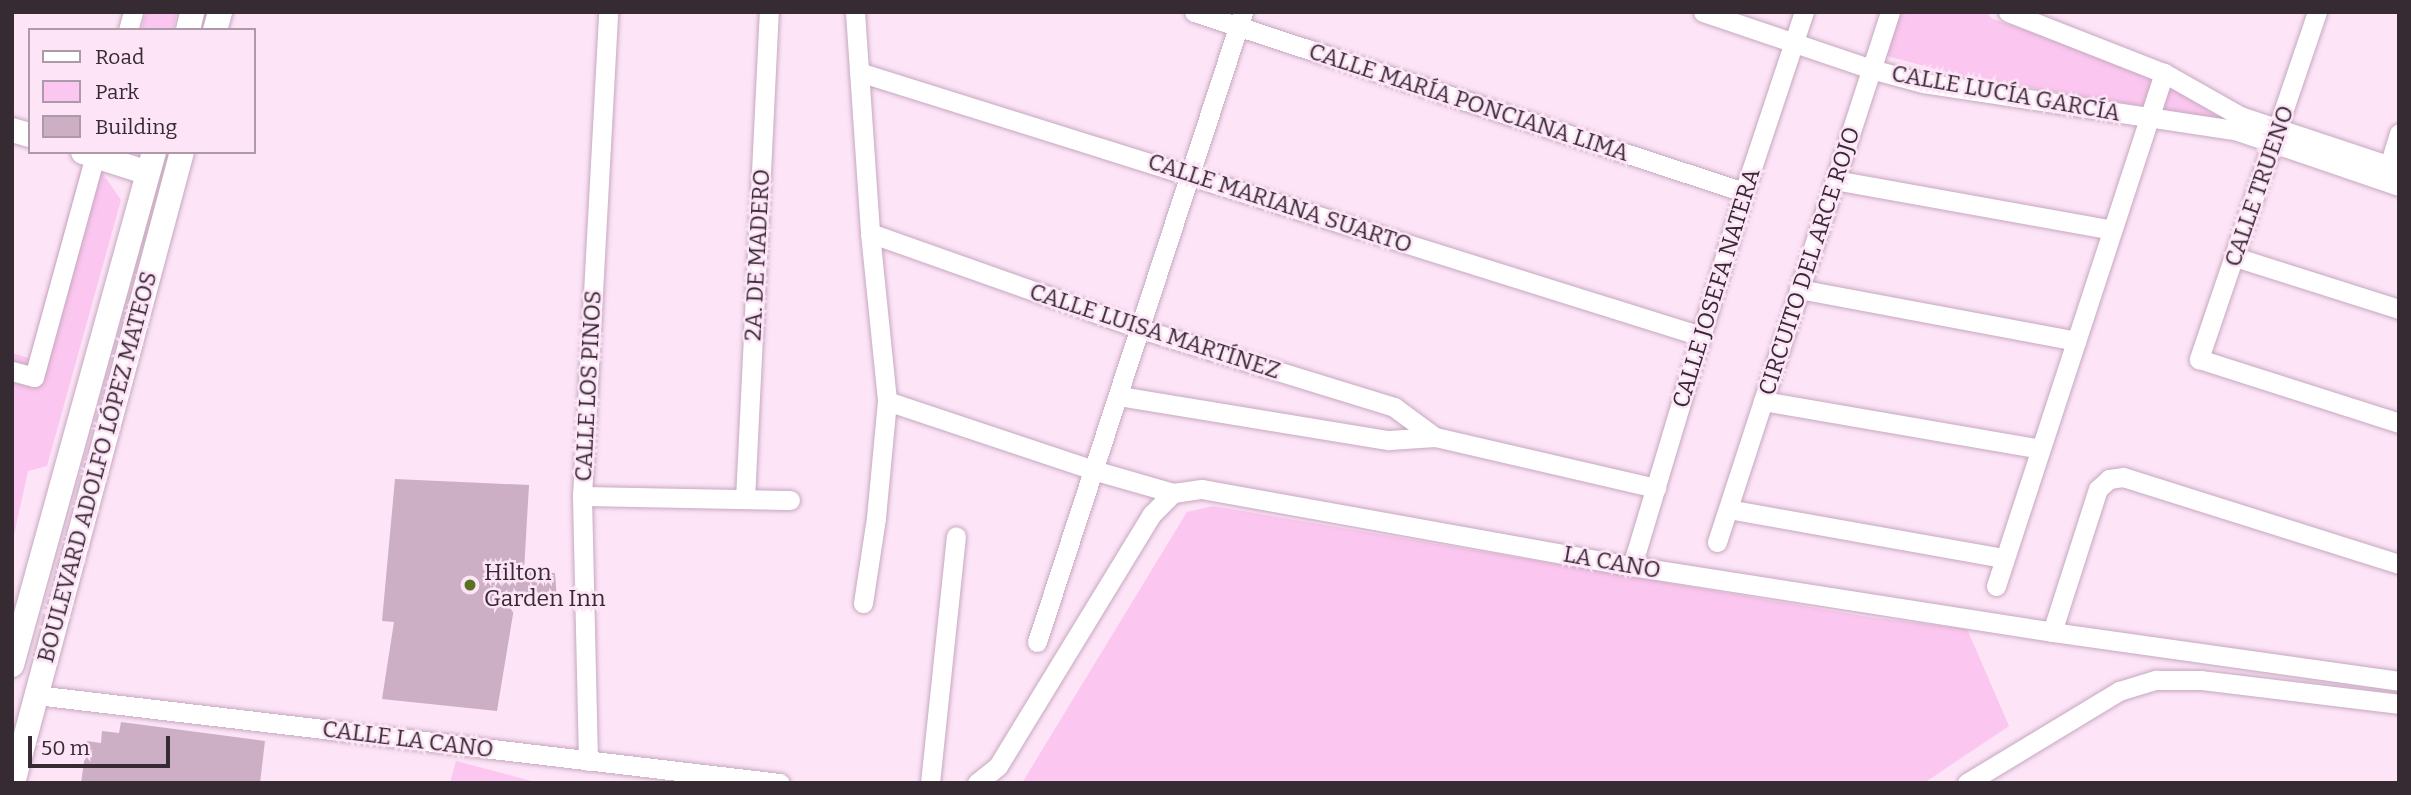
<!DOCTYPE html>
<meta charset="utf-8">
<style>
body{margin:0}
#map{position:relative;width:2411px;height:795px;overflow:hidden;background:#fde4f7;font-family:Bitter,serif}
div>[style]{position:absolute}
.green>*{inset:0;background:#fbc6ef}
.building>*{inset:0;background:#ccaec5}
.roads{filter:drop-shadow(0 0 2px #c6a8bf) drop-shadow(0 0 2px #c6a8bf)}
.minor>*{height:19px;margin:-9.5px;padding:0 9.5px;transform-origin:9.5px;border-radius:9.5px;background:#fff}
.major>*{height:24px;margin:-12px;padding:0 12px;transform-origin:12px;border-radius:12px;background:#fff}
.dots>*{width:19px;height:19px;translate:-50% -50%;box-sizing:border-box;border:4px solid #fde4f7;border-radius:50%}
span{translate:-50% -50%;white-space:nowrap;text-align:center;line-height:1.15;-webkit-text-stroke:5px #fde4f7;paint-order:stroke}
.street-label{font-size:23px;color:#362a33}
.poi-label{font-size:23px;color:#362a33}
.left{translate:0 -50%;text-align:left}
.frame{position:absolute;inset:0;border:14px solid #362a33;pointer-events:none}
.legend{position:absolute;left:28px;top:28px;width:228px;height:126px;box-sizing:border-box;background:#fde4f7;border:2px solid #ad9aa9;margin:0;padding:9px 12px;list-style:none;font-size:21px;color:#362a33}
.legend li{display:flex;align-items:center;gap:14px;height:35px}
.legend b{width:35px;border:2px solid #ad9aa9}
.scale{position:absolute;left:28px;top:736px;width:142px;height:32px;box-sizing:border-box;border:4px solid #362a33;border-top:0;padding-left:9px;font-size:21px;line-height:24px;white-space:nowrap;color:#362a33;-webkit-text-stroke:5px #fde4f7;paint-order:stroke}
</style>
<div id="map">
<div class="green">
<i style="clip-path:polygon(146px 12px,177px 12px,173px 30px,141px 30px)"></i>
<i style="clip-path:polygon(1899px 12px,1985px 12px,1993px 19px,2144px 71px,2224px 120px,1962px 76px,1883px 55px)"></i>
<i style="clip-path:polygon(81px 167px,101px 171px,121px 200px,47px 466px,28px 471px,12px 544px,12px 353px,29px 358px)"></i>
<i style="clip-path:polygon(1213px 506px,1869px 617px,1967px 629px,2009px 726px,1924px 783px,1022px 783px,1187px 512px)"></i>
<i style="clip-path:polygon(456px 761px,539px 783px,450px 783px)"></i>
</div>
<div class="building">
<i style="clip-path:polygon(395px 479px,529px 485px,524px 571px,555px 573px,557px 600px,516px 596px,497px 711px,382px 699px,394px 622px,382px 621px)"></i>
<i style="clip-path:polygon(121px 722px,265px 741px,260px 783px,81px 783px,87px 741px,101px 743px,102px 731px,119px 733px)"></i>
</div>
<div class="roads">
<div class="minor">
<i style="left:855px;top:12px;width:222px;rotate:86.1deg"></i>
<i style="left:870px;top:233px;width:169px;rotate:84.2deg"></i>
<i style="left:887px;top:401px;width:118px;rotate:95.4deg"></i>
<i style="left:876px;top:518px;width:86px;rotate:98.7deg"></i>
<i style="left:1194px;top:12px;width:579px;rotate:18.12deg"></i>
<i style="left:1703px;top:12px;width:177px;rotate:18.7deg"></i>
<i style="left:1871px;top:69px;width:54px;rotate:15.1deg"></i>
<i style="left:1923px;top:83px;width:316px;rotate:8.6deg"></i>
<i style="left:2235px;top:130px;width:173px;rotate:18.9deg"></i>
<i style="left:2008px;top:12px;width:168px;rotate:21.4deg"></i>
<i style="left:2164px;top:73px;width:87px;rotate:29.5deg"></i>
<i style="left:2240px;top:116px;width:168px;rotate:18.4deg"></i>
<i style="left:2317px;top:12px;width:367px;rotate:108.8deg"></i>
<i style="left:2199px;top:359px;width:210px;rotate:17.7deg"></i>
<i style="left:128px;top:30px;width:19px;rotate:-74deg"></i>
<i style="left:859px;top:72px;width:882px;rotate:17.41deg"></i>
<i style="left:2389px;top:166px;width:34px;rotate:-73deg"></i>
<i style="left:1835px;top:180px;width:281px;rotate:10.2deg"></i>
<i style="left:870px;top:233px;width:288px;rotate:19.5deg"></i>
<i style="left:1141px;top:329px;width:265px;rotate:17.1deg"></i>
<i style="left:1394px;top:407px;width:51px;rotate:36.2deg"></i>
<i style="left:2235px;top:257px;width:172px;rotate:17.6deg"></i>
<i style="left:1799px;top:289px;width:282px;rotate:10.6deg"></i>
<i style="left:12px;top:371px;width:23px;rotate:15deg"></i>
<i style="left:34px;top:377px;width:233px;rotate:-74.6deg"></i>
<i style="left:1119px;top:396px;width:274px;rotate:9.3deg"></i>
<i style="left:1389px;top:440px;width:46px;rotate:-3.7deg"></i>
<i style="left:1435px;top:437px;width:227px;rotate:13deg"></i>
<i style="left:887px;top:401px;width:217px;rotate:18.5deg"></i>
<i style="left:1093px;top:470px;width:83px;rotate:16deg"></i>
<i style="left:1173px;top:493px;width:29px;rotate:-8deg"></i>
<i style="left:1202px;top:489px;width:437px;rotate:10.2deg"></i>
<i style="left:1632px;top:566px;width:425px;rotate:8.9deg"></i>
<i style="left:2052px;top:632px;width:350px;rotate:8deg"></i>
<i style="left:1763px;top:401px;width:281px;rotate:9.8deg"></i>
<i style="left:582px;top:496px;width:208px;rotate:1.1deg"></i>
<i style="left:745px;top:499px;width:488px;rotate:-87.2deg"></i>
<i style="left:1728px;top:509px;width:280px;rotate:10.1deg"></i>
<i style="left:1717px;top:542px;width:558px;rotate:-71.92deg"></i>
<i style="left:1632px;top:566px;width:390px;rotate:-73.3deg"></i>
<i style="left:1744px;top:192px;width:190px;rotate:-71.6deg"></i>
<i style="left:1996px;top:586px;width:540px;rotate:-71.87deg"></i>
<i style="left:2052px;top:632px;width:150px;rotate:-72.2deg"></i>
<i style="left:2098px;top:489px;width:15px;rotate:-42deg"></i>
<i style="left:2109px;top:479px;width:14px;rotate:-8deg"></i>
<i style="left:2123px;top:477px;width:289px;rotate:17.5deg"></i>
<i style="left:1037px;top:642px;width:663px;rotate:-71.89deg"></i>
<i style="left:36px;top:695px;width:749px;rotate:6.75deg"></i>
<i style="left:588px;top:761px;width:265px;rotate:-91.3deg"></i>
<i style="left:582px;top:496px;width:485px;rotate:-86.9deg"></i>
<i style="left:930px;top:783px;width:248px;rotate:-84deg"></i>
<i style="left:977px;top:783px;width:27px;rotate:-39deg"></i>
<i style="left:998px;top:766px;width:295px;rotate:-58.6deg"></i>
<i style="left:1152px;top:514px;width:30px;rotate:-45deg"></i>
<i style="left:1967px;top:783px;width:178px;rotate:-31.2deg"></i>
<i style="left:2119px;top:691px;width:39px;rotate:-17deg"></i>
<i style="left:2156px;top:680px;width:45px"></i>
<i style="left:2201px;top:680px;width:199px;rotate:6.9deg"></i>
</div>
<div class="major">
<i style="left:188px;top:30px;width:18px;rotate:-77deg"></i>
<i style="left:215px;top:30px;width:19px;rotate:-74deg"></i>
<i style="left:12px;top:130px;width:19px;rotate:16deg"></i>
<i style="left:83px;top:152px;width:68px;rotate:17.9deg"></i>
<i style="left:12px;top:665px;width:532px;rotate:-74.53deg"></i>
<i style="left:13px;top:783px;width:653px;rotate:-75.01deg"></i>
</div>
</div>
<div class="dots">
<i style="left:470px;top:585px;background:#5b7223"></i>
</div>
<div class="street-label">
<span style="left:2006px;top:93px;rotate:10deg">CALLE LUCÍA GARCÍA</span>
<span style="left:1469px;top:102px;rotate:18deg">CALLE MARÍA PONCIANA LIMA</span>
<span style="left:2259px;top:186px;rotate:-71deg">CALLE TRUENO</span>
<span style="left:1280px;top:203px;rotate:18deg">CALLE MARIANA SUARTO</span>
<span style="left:757px;top:255px;rotate:-87deg">2A. DE MADERO</span>
<span style="left:1809px;top:261px;rotate:-72deg">CIRCUITO DEL ARCE ROJO</span>
<span style="left:1716px;top:288px;rotate:-73deg">CALLE JOSEFA NATERA</span>
<span style="left:1155px;top:331px;rotate:18deg">CALLE LUISA MARTÍNEZ</span>
<span style="left:588px;top:386px;rotate:-87deg">CALLE LOS PINOS</span>
<span style="left:97px;top:467px;rotate:-75deg">BOULEVARD ADOLFO LÓPEZ MATEOS</span>
<span style="left:1612px;top:562px;rotate:10deg">LA CANO</span>
<span style="left:408px;top:739px;rotate:7deg">CALLE LA CANO</span>
</div>
<div class="poi-label">
<span class="left" style="left:484px;top:585px">Hilton<br>Garden Inn</span>
</div>
<div class="frame"></div>
<ul class="legend">
<li><b style="height:9px;background:#fff"></b>Road</li>
<li><b style="height:19px;background:#fbc6ef"></b>Park</li>
<li><b style="height:19px;background:#ccaec5"></b>Building</li>
</ul>
<div class="scale">50 m</div>
</div>
